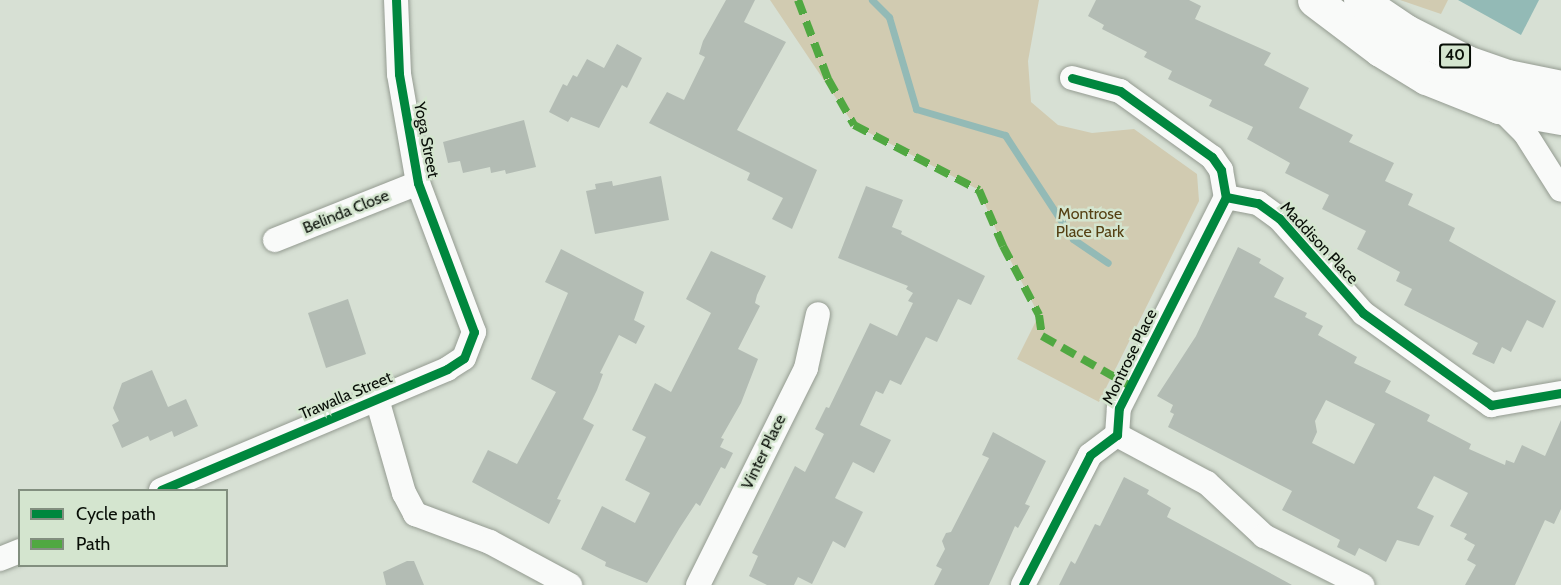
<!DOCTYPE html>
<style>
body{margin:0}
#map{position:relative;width:1561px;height:585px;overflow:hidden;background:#d7e0d4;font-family:Cabin,sans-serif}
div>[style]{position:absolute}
.green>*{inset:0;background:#d1cbb1}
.water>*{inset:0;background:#93bab6}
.stream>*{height:7px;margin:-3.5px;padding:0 3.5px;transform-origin:3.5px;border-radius:3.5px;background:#93bab6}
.building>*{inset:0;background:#b3bcb4}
.roads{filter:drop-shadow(0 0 2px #949b91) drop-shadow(0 0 2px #949b91)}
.minor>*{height:24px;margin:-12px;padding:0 12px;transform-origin:12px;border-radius:12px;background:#f9faf9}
.primary>*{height:33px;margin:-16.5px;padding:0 16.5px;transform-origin:16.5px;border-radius:16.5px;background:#f9faf9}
.quiet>*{height:8px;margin-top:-4px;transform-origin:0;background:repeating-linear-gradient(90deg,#50a841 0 15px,transparent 0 23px)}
.cycleway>*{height:9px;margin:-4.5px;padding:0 4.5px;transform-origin:4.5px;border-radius:4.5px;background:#00873e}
span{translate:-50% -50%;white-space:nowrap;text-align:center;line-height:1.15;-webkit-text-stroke:5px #d4e5cf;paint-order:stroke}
.shield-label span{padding:2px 4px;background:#d4e5cf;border:2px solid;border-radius:4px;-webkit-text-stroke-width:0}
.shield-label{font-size:15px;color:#080e07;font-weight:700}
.street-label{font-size:16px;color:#080e07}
.park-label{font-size:16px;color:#564114}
.legend{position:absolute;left:18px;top:489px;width:210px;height:78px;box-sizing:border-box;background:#d4e5cf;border:2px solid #828f7f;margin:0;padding:8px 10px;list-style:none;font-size:18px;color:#080e07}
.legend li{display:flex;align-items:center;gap:12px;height:30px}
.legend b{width:30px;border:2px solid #828f7f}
</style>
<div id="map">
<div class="green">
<i style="clip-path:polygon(770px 0,1039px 0,1028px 61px,1031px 102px,1058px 125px,1092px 133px,1134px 129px,1197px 174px,1199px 201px,1099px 402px,1017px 359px,1039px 315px,1003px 246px,979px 190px,854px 125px)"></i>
<i style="clip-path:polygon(1400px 0,1448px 0,1441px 14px)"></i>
</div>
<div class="water">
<i style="clip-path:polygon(1458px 0,1539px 0,1521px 35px)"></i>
</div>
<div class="stream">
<i style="left:872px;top:0;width:24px;rotate:45deg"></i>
<i style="left:889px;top:17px;width:96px;rotate:73.6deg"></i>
<i style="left:916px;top:109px;width:93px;rotate:16.3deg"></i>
<i style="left:1005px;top:135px;width:124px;rotate:56.8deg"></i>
<i style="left:1073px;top:239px;width:42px;rotate:34.4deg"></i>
</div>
<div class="building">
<i style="clip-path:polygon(726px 0,755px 0,744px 22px,786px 42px,737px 130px,817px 170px,792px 229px,772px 219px,783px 198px,747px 180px,750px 173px,649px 123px,667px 92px,684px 100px,705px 57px,699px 54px,703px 41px)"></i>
<i style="clip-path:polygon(1096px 0,1189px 0,1201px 6px,1195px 19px,1271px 53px,1264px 65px,1309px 88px,1299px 108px,1353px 135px,1349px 142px,1394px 163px,1385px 181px,1413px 194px,1408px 205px,1455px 228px,1449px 241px,1556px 301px,1543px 328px,1527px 320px,1511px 352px,1502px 347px,1494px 364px,1472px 354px,1478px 343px,1404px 305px,1412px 289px,1396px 281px,1400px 272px,1357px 249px,1366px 231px,1322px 209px,1329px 195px,1285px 173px,1290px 163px,1247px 139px,1253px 127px,1209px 106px,1212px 100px,1168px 79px,1172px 71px,1144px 57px,1147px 52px,1102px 29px,1104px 25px,1088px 16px)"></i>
<i style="clip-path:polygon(617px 44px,642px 58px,627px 88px,622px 85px,599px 128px,571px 117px,568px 122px,549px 112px,563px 84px,567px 86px,573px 75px,577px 77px,587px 59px,604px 68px)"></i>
<i style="clip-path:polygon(524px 120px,536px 167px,506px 174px,505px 170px,491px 173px,490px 167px,463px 173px,460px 161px,448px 163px,443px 142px)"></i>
<i style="clip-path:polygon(661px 176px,669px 220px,595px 234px,586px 191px,596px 189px,595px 184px,612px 181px,613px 186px)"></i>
<i style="clip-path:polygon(866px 186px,903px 200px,892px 227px,902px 231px,901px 234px,985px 276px,971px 305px,958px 299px,937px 342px,926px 337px,901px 385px,890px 380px,883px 394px,876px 391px,860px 425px,891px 440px,874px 473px,853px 462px,835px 498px,863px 512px,845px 548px,833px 541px,812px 584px,798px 577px,794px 585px,767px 585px,749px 576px,758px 556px,752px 553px,795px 466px,805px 472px,824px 434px,815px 429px,826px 407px,829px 408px,870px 323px,897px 336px,913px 303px,908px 301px,913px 293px,906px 289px,908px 286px,838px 258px)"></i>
<i style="clip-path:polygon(evenodd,1238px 247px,1261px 259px,1259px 263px,1284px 278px,1274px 297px,1307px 313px,1305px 317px,1323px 326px,1318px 335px,1357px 357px,1354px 363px,1391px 381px,1385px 392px,1430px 415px,1427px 421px,1471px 444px,1469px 449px,1505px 465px,1506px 460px,1514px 463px,1522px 445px,1545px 456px,1561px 420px,1561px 509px,1554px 524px,1545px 520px,1515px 585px,1465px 585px,1476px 565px,1467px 560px,1475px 545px,1464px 539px,1467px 534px,1450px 526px,1468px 493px,1434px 476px,1417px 508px,1434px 516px,1419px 546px,1397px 540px,1386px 562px,1359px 548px,1355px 556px,1337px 547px,1340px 540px,1282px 510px,1292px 491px,1168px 427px,1174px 414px,1170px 412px,1173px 405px,1157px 396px,1196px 336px,1238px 247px,1326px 400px,1375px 424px,1354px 464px,1312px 443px,1317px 432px,1315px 421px,1326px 400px)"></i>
<i style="clip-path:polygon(561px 249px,644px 292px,634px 320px,645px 326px,636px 344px,619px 335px,600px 373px,603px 374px,597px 390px,583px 419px,594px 425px,557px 499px,561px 500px,549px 524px,472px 482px,488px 450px,517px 464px,556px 392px,531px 379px,568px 293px,545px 282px)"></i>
<i style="clip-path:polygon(711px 251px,766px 276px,757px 295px,755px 303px,760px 306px,738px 349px,758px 359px,741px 403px,721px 438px,724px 439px,720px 447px,733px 453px,725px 469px,721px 467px,700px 506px,696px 503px,679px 529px,647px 583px,605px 566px,606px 562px,581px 549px,602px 506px,635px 523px,650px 493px,625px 480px,646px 437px,632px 430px,655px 383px,671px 392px,711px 313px,686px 299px)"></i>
<i style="clip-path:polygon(348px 299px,366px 354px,326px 368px,308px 313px)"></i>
<i style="clip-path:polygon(152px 370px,168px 407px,186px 399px,198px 426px,174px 437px,172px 431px,150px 441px,148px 436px,122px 448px,112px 425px,119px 421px,113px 408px,122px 383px)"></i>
<i style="clip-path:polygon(993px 432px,1046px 461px,1025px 504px,1030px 506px,1018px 528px,1015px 526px,989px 585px,934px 585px,942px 569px,936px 566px,945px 549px,942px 541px,946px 533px,951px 532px,989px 458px,982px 455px)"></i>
<i style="clip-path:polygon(1124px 477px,1149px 490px,1147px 494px,1171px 508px,1167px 517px,1292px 585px,1059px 585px,1071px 561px,1075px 564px,1095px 524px,1100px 526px)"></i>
<i style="clip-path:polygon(407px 561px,414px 561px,424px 585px,386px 585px,383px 572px)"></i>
</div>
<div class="roads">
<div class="minor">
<i style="left:1072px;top:78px;width:50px;rotate:15.2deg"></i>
<i style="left:1120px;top:91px;width:113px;rotate:35.7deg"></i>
<i style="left:1212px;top:157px;width:16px;rotate:55deg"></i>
<i style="left:1221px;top:170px;width:27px;rotate:80deg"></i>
<i style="left:1226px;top:197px;width:33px;rotate:11deg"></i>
<i style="left:1258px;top:203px;width:26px;rotate:36deg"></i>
<i style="left:1279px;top:218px;width:127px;rotate:48.5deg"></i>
<i style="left:1363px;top:313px;width:158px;rotate:35.7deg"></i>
<i style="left:1491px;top:405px;width:71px;rotate:-9.7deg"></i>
<i style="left:1499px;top:107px;width:37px;rotate:45deg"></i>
<i style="left:1525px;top:133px;width:67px;rotate:57.7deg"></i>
<i style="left:275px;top:240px;width:154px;rotate:-21.7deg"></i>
<i style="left:377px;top:399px;width:98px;rotate:74deg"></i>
<i style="left:404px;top:493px;width:24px;rotate:62deg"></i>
<i style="left:415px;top:514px;width:80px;rotate:20.5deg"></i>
<i style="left:490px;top:542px;width:91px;rotate:28.3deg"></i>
<i style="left:1117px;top:435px;width:102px;rotate:28.1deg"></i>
<i style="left:1207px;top:483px;width:78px;rotate:42.9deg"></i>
<i style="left:1264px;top:536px;width:110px;rotate:26.6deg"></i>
<i style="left:161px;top:490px;width:311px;rotate:-22.9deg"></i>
<i style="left:447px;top:369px;width:20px;rotate:-33deg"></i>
<i style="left:464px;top:358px;width:28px;rotate:-69deg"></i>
<i style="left:474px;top:332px;width:159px;rotate:-110.6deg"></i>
<i style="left:418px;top:183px;width:111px;rotate:-99.9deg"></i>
<i style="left:399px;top:74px;width:74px;rotate:-92.3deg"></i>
<i style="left:0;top:559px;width:22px;rotate:-22deg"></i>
<i style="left:698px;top:585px;width:242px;rotate:-63.5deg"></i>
<i style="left:806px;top:368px;width:55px;rotate:-77.5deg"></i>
<i style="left:1023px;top:585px;width:146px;rotate:-62.7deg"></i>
<i style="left:1090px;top:455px;width:34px;rotate:-37deg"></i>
<i style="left:1117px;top:435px;width:27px;rotate:-86deg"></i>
<i style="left:1119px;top:408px;width:237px;rotate:-63.1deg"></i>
</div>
<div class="primary">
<i style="left:1314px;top:0;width:83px;rotate:37.1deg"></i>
<i style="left:1380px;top:50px;width:54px;rotate:31.3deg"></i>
<i style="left:1426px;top:78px;width:79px;rotate:21.7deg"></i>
<i style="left:1499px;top:107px;width:63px;rotate:10.1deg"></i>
<i style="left:1360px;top:0;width:55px;rotate:34deg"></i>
<i style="left:1406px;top:31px;width:68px;rotate:26.9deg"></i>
<i style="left:1467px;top:62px;width:42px;rotate:19.3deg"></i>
<i style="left:1507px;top:76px;width:55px;rotate:11.5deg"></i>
</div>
</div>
<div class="quiet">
<i style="left:798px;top:0;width:85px;rotate:69.2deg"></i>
<i style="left:828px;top:79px;width:53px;rotate:60.5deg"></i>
<i style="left:854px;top:125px;width:141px;rotate:27.5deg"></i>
<i style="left:979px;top:190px;width:61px;rotate:66.8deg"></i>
<i style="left:1003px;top:246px;width:78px;rotate:62.4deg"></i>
<i style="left:1039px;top:315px;width:21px;rotate:82deg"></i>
<i style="left:1042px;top:336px;width:103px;rotate:29.5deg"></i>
</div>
<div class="cycleway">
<i style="left:1072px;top:78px;width:50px;rotate:15.2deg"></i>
<i style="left:1120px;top:91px;width:113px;rotate:35.7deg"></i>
<i style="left:1212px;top:157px;width:16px;rotate:55deg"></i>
<i style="left:1221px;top:170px;width:27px;rotate:80deg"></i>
<i style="left:1226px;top:197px;width:33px;rotate:11deg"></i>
<i style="left:1258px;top:203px;width:26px;rotate:36deg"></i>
<i style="left:1279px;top:218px;width:127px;rotate:48.5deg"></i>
<i style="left:1363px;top:313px;width:158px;rotate:35.7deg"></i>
<i style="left:1491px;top:405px;width:71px;rotate:-9.7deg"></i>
<i style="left:161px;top:490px;width:311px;rotate:-22.9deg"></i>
<i style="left:447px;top:369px;width:20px;rotate:-33deg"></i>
<i style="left:464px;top:358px;width:28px;rotate:-69deg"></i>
<i style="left:474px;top:332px;width:159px;rotate:-110.6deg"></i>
<i style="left:418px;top:183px;width:111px;rotate:-99.9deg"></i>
<i style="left:399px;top:74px;width:74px;rotate:-92.3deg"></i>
<i style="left:1023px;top:585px;width:146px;rotate:-62.7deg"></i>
<i style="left:1090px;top:455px;width:34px;rotate:-37deg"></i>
<i style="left:1117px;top:435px;width:27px;rotate:-86deg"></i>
<i style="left:1119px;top:408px;width:237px;rotate:-63.1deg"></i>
</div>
<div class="shield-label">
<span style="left:1455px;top:56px">40</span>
</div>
<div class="street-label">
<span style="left:426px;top:140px;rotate:79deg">Yoga Street</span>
<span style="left:346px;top:212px;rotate:-22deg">Belinda Close</span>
<span style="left:1319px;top:243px;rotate:47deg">Maddison Place</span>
<span style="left:1130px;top:357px;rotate:-64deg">Montrose Place</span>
<span style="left:346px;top:396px;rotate:-23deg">Trawalla Street</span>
<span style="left:764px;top:452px;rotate:-64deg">Vinter Place</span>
</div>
<div class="park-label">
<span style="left:1090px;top:223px">Montrose<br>Place Park</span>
</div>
<ul class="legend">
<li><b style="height:8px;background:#00873e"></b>Cycle path</li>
<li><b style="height:8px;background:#50a841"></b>Path</li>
</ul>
</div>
